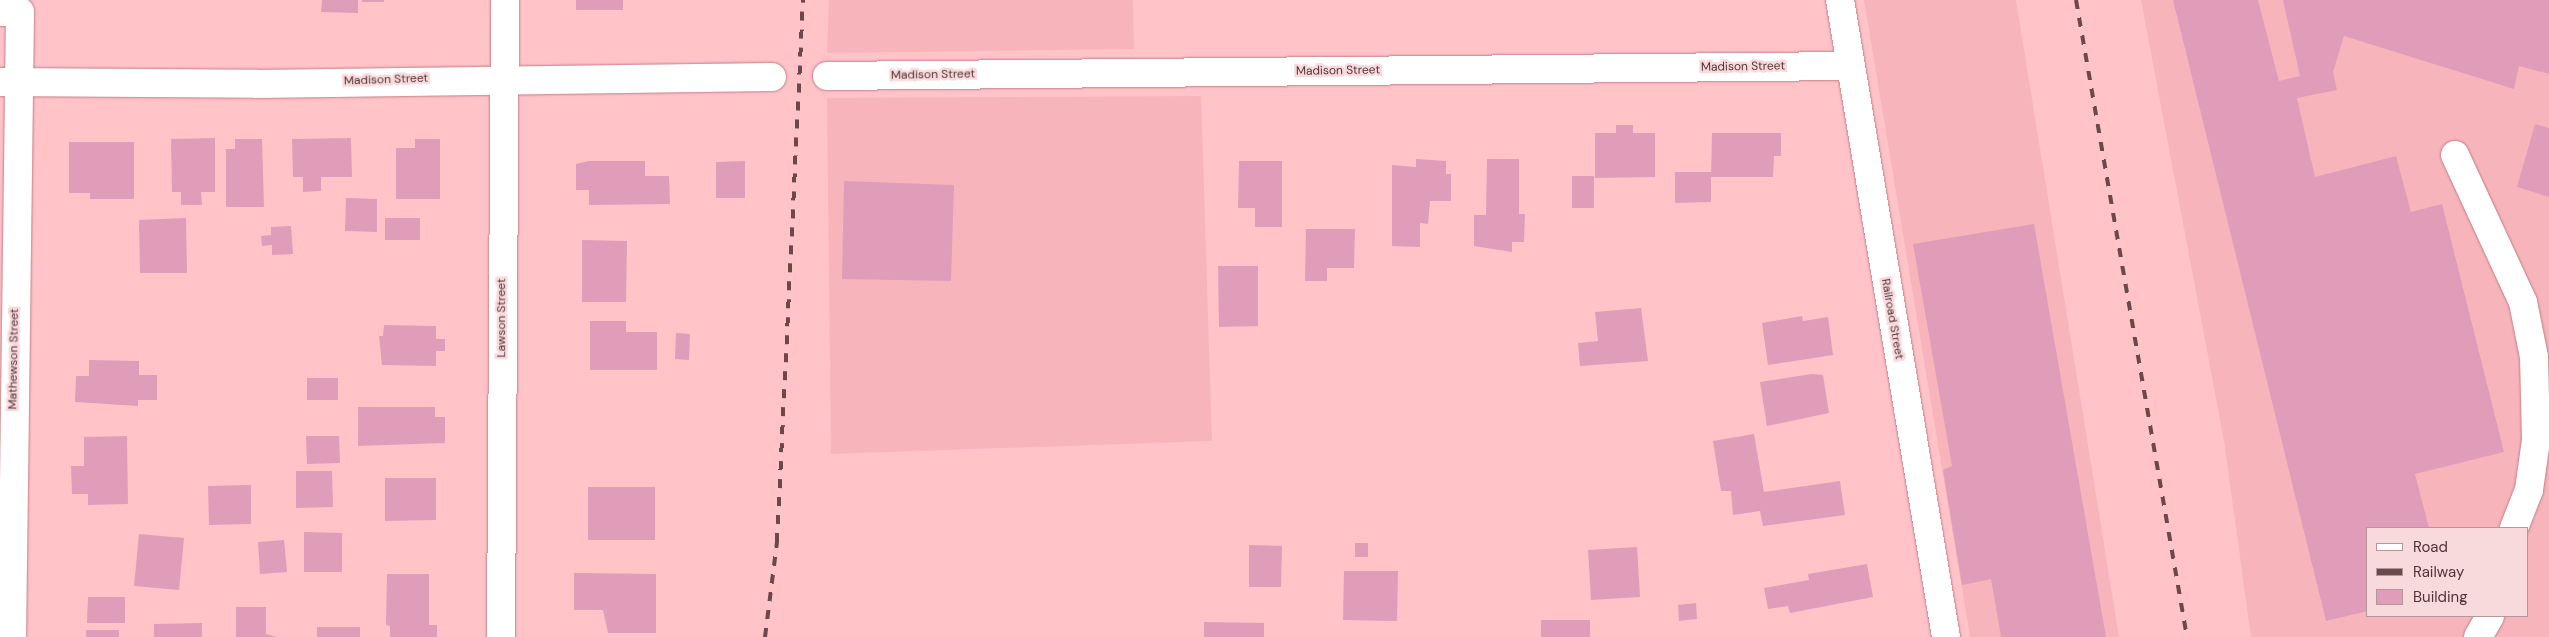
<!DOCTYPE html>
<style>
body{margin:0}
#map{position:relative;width:2549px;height:637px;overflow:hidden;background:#ffc3c8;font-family:"DM Sans",sans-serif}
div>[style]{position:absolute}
.built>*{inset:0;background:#f7b5bb}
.building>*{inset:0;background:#e09db9}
.roads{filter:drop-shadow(0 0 1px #c47f86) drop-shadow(0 0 1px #c47f86)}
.minor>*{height:28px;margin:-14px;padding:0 14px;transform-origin:14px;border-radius:14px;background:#fff}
.rail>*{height:4px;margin-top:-2px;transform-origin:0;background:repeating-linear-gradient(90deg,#6a494c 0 9px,transparent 0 18px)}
span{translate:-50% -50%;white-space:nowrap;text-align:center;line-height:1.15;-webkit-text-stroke:5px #f8d9dc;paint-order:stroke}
.street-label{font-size:12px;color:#513437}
.legend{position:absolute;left:2366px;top:527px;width:162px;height:90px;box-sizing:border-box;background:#f8d9dc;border:1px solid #b5979a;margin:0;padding:6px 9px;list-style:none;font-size:15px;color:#513437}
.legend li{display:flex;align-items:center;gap:10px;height:25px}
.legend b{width:25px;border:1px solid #b5979a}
</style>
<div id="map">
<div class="built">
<i style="clip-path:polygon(829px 0,1133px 0,1134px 49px,827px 53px)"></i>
<i style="clip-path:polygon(1864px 0,2016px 0,2119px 637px,1970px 637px)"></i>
<i style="clip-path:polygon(evenodd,2141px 0,2549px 0,2549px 637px,2251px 637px,2224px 441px,2141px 0,2368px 528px,2528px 528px,2528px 616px,2368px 616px,2368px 528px)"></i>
<i style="clip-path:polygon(1201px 96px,1212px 441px,831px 454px,827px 98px)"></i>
</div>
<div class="building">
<i style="clip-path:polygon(322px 0,358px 0,358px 13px,321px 12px)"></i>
<i style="clip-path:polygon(362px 0,384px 0,384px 2px,362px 2px)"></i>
<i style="clip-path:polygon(576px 0,623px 0,623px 10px,576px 10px)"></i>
<i style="clip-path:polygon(2173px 0,2258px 0,2279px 81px,2300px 76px,2283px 0,2549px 0,2549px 74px,2519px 66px,2514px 89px,2344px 36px,2333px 72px,2337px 90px,2297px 98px,2315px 177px,2396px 156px,2411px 212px,2442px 204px,2504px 452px,2415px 474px,2429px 528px,2368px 528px,2368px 611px,2326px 621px)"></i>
<i style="clip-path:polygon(2535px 124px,2549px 128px,2549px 197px,2517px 187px)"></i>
<i style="clip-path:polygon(1616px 125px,1633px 125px,1633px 133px,1655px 133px,1655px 177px,1595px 178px,1595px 133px,1616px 133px)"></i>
<i style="clip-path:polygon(1712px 133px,1781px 133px,1781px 156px,1774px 156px,1773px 177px,1711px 177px)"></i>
<i style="clip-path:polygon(215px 138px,215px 192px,201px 192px,202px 205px,181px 205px,181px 192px,172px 192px,171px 139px)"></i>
<i style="clip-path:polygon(351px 138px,352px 177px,321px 177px,321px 191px,303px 192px,303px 177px,293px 177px,292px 139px)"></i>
<i style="clip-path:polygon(235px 139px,262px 139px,264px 207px,226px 207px,226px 149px,235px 149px)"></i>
<i style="clip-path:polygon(415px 139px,440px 139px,440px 199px,396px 199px,396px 148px,415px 148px)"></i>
<i style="clip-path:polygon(69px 142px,134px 142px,134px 199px,90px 199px,90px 193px,69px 193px)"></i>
<i style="clip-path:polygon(1416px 159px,1446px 161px,1446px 174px,1451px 174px,1451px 201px,1430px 201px,1428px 224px,1420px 223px,1420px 247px,1392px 246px,1392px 165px,1416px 167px)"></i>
<i style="clip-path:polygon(1487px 159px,1519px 159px,1519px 214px,1525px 214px,1524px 242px,1512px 242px,1512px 252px,1474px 246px,1474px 215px,1486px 215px)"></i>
<i style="clip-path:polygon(589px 161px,645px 161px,645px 176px,669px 176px,670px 204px,589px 205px,589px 190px,576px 190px,576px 164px)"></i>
<i style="clip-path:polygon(745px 161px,745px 198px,716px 198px,716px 162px)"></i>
<i style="clip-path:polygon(1239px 161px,1282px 161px,1282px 227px,1255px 227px,1255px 208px,1238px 208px)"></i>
<i style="clip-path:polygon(1675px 172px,1711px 172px,1711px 202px,1675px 203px)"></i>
<i style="clip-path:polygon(1572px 176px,1594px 176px,1594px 208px,1572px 208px)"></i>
<i style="clip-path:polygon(844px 181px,954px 185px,951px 281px,842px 279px)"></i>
<i style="clip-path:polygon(346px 198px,377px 199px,377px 232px,345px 231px)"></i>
<i style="clip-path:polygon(186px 218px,187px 273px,140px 273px,139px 220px)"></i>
<i style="clip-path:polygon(385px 218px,420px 218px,420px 240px,385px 240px)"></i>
<i style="clip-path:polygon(2034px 224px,2106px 637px,2001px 637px,1991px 579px,1962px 585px,1943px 470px,1952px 466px,1913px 244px)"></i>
<i style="clip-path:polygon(291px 226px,293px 254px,272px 255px,272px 245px,262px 246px,261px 236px,271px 235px,271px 227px)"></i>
<i style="clip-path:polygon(1306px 229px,1355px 229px,1354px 268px,1327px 268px,1327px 281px,1305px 281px)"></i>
<i style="clip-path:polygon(582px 240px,627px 241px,626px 302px,582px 302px)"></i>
<i style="clip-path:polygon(1218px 266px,1258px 266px,1258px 326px,1219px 327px)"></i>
<i style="clip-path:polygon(1641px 308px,1648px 361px,1580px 366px,1578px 343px,1598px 341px,1595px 312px)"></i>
<i style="clip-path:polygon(1802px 316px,1803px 321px,1828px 317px,1833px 355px,1768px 365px,1762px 323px)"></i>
<i style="clip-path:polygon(590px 321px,626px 321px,626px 332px,657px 332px,657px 370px,590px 370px)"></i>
<i style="clip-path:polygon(384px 325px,436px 326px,436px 339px,445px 339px,445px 351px,436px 351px,436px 366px,382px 365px,379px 336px,383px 336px)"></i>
<i style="clip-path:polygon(676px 333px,690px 334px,689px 360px,675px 359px)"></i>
<i style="clip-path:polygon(89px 360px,139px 361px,139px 375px,157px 375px,157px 400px,138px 400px,138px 406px,75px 402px,76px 376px,89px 376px)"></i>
<i style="clip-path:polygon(1812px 374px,1823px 375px,1829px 413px,1767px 426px,1760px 382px)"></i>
<i style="clip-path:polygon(307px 378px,338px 378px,338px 400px,307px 400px)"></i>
<i style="clip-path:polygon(358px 407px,435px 407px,435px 417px,445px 417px,445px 443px,358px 446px)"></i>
<i style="clip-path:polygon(1754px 434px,1764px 492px,1840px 481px,1845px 515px,1763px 526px,1760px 511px,1733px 515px,1731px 491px,1721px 491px,1713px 441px)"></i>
<i style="clip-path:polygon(127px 436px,128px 504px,88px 505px,88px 494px,72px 494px,71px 466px,84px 466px,84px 437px)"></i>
<i style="clip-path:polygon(306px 436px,339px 436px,340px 463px,307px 464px)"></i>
<i style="clip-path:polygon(296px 471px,332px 471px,333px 507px,296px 508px)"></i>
<i style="clip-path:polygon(385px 478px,436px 478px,436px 520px,385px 521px)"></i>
<i style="clip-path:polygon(251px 485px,251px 524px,209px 525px,208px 486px)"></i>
<i style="clip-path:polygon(588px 487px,655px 487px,655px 540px,588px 540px)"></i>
<i style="clip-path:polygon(304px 532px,342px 533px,342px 572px,304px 572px)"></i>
<i style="clip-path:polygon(139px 534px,184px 538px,179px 590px,134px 586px)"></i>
<i style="clip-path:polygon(284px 540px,287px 572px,260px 574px,258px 542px)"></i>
<i style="clip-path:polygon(1355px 543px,1368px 543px,1368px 557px,1355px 557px)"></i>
<i style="clip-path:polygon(1249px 545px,1282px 546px,1281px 587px,1249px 587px)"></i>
<i style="clip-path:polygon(1637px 547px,1640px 597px,1591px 600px,1588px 550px)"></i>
<i style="clip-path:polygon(1867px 564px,1873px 597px,1790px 613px,1788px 606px,1768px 609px,1764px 588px,1809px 580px,1808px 574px)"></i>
<i style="clip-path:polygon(1344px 571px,1398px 571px,1397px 621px,1343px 620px)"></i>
<i style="clip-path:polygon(574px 573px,656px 574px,656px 633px,608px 633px,603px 610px,574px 610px)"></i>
<i style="clip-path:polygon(387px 574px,429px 574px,429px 625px,437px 625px,437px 637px,390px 637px,390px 626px,386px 625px)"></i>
<i style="clip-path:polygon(88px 597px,125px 597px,125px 623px,87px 623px)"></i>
<i style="clip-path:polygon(1696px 603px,1697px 619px,1679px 621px,1678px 605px)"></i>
<i style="clip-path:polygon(236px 607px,266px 607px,266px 634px,277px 637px,236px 637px)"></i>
<i style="clip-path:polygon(1541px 620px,1590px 620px,1590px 637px,1541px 637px)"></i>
<i style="clip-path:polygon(1204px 622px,1264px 623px,1264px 637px,1204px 637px)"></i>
<i style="clip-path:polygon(202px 623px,202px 637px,154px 637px,154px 624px)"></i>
<i style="clip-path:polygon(317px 627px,360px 627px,360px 637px,317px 637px)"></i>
<i style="clip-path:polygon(86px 630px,119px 630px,119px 637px,86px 637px)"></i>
</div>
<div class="roads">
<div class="minor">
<i style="left:1840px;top:0;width:646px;rotate:80.55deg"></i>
<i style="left:0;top:12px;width:20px"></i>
<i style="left:20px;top:12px;width:625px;rotate:90.73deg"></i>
<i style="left:827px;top:76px;width:1023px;rotate:-0.56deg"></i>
<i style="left:0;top:82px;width:257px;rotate:0.4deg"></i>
<i style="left:257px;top:84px;width:515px;rotate:-0.78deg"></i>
<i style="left:2455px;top:155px;width:162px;rotate:65.2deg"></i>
<i style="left:2523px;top:302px;width:56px;rotate:78.7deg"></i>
<i style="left:2534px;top:357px;width:83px;rotate:88.6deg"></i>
<i style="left:2536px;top:440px;width:50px;rotate:98deg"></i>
<i style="left:2529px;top:490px;width:41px;rotate:111.5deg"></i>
<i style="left:501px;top:637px;width:637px;rotate:-89.64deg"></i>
<i style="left:2478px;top:637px;width:24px;rotate:-60deg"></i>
</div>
</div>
<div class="rail">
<i style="left:2076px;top:0;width:647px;rotate:80.12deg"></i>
<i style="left:765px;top:637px;width:96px;rotate:-82.8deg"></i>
<i style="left:777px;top:542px;width:543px;rotate:-87.25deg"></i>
</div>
<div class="street-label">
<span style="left:1743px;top:67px;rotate:-1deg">Madison Street</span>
<span style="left:1338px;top:71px;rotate:-1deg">Madison Street</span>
<span style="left:933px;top:75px;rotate:-1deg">Madison Street</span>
<span style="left:386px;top:80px;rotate:-2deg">Madison Street</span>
<span style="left:502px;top:318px;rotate:-90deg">Lawson Street</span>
<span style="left:1892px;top:319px;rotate:80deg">Railroad Street</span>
<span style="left:14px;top:359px;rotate:-89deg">Mathewson Street</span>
</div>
<ul class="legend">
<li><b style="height:6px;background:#fff"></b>Road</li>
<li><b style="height:6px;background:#6a494c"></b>Railway</li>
<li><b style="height:14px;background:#e09db9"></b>Building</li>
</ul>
</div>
